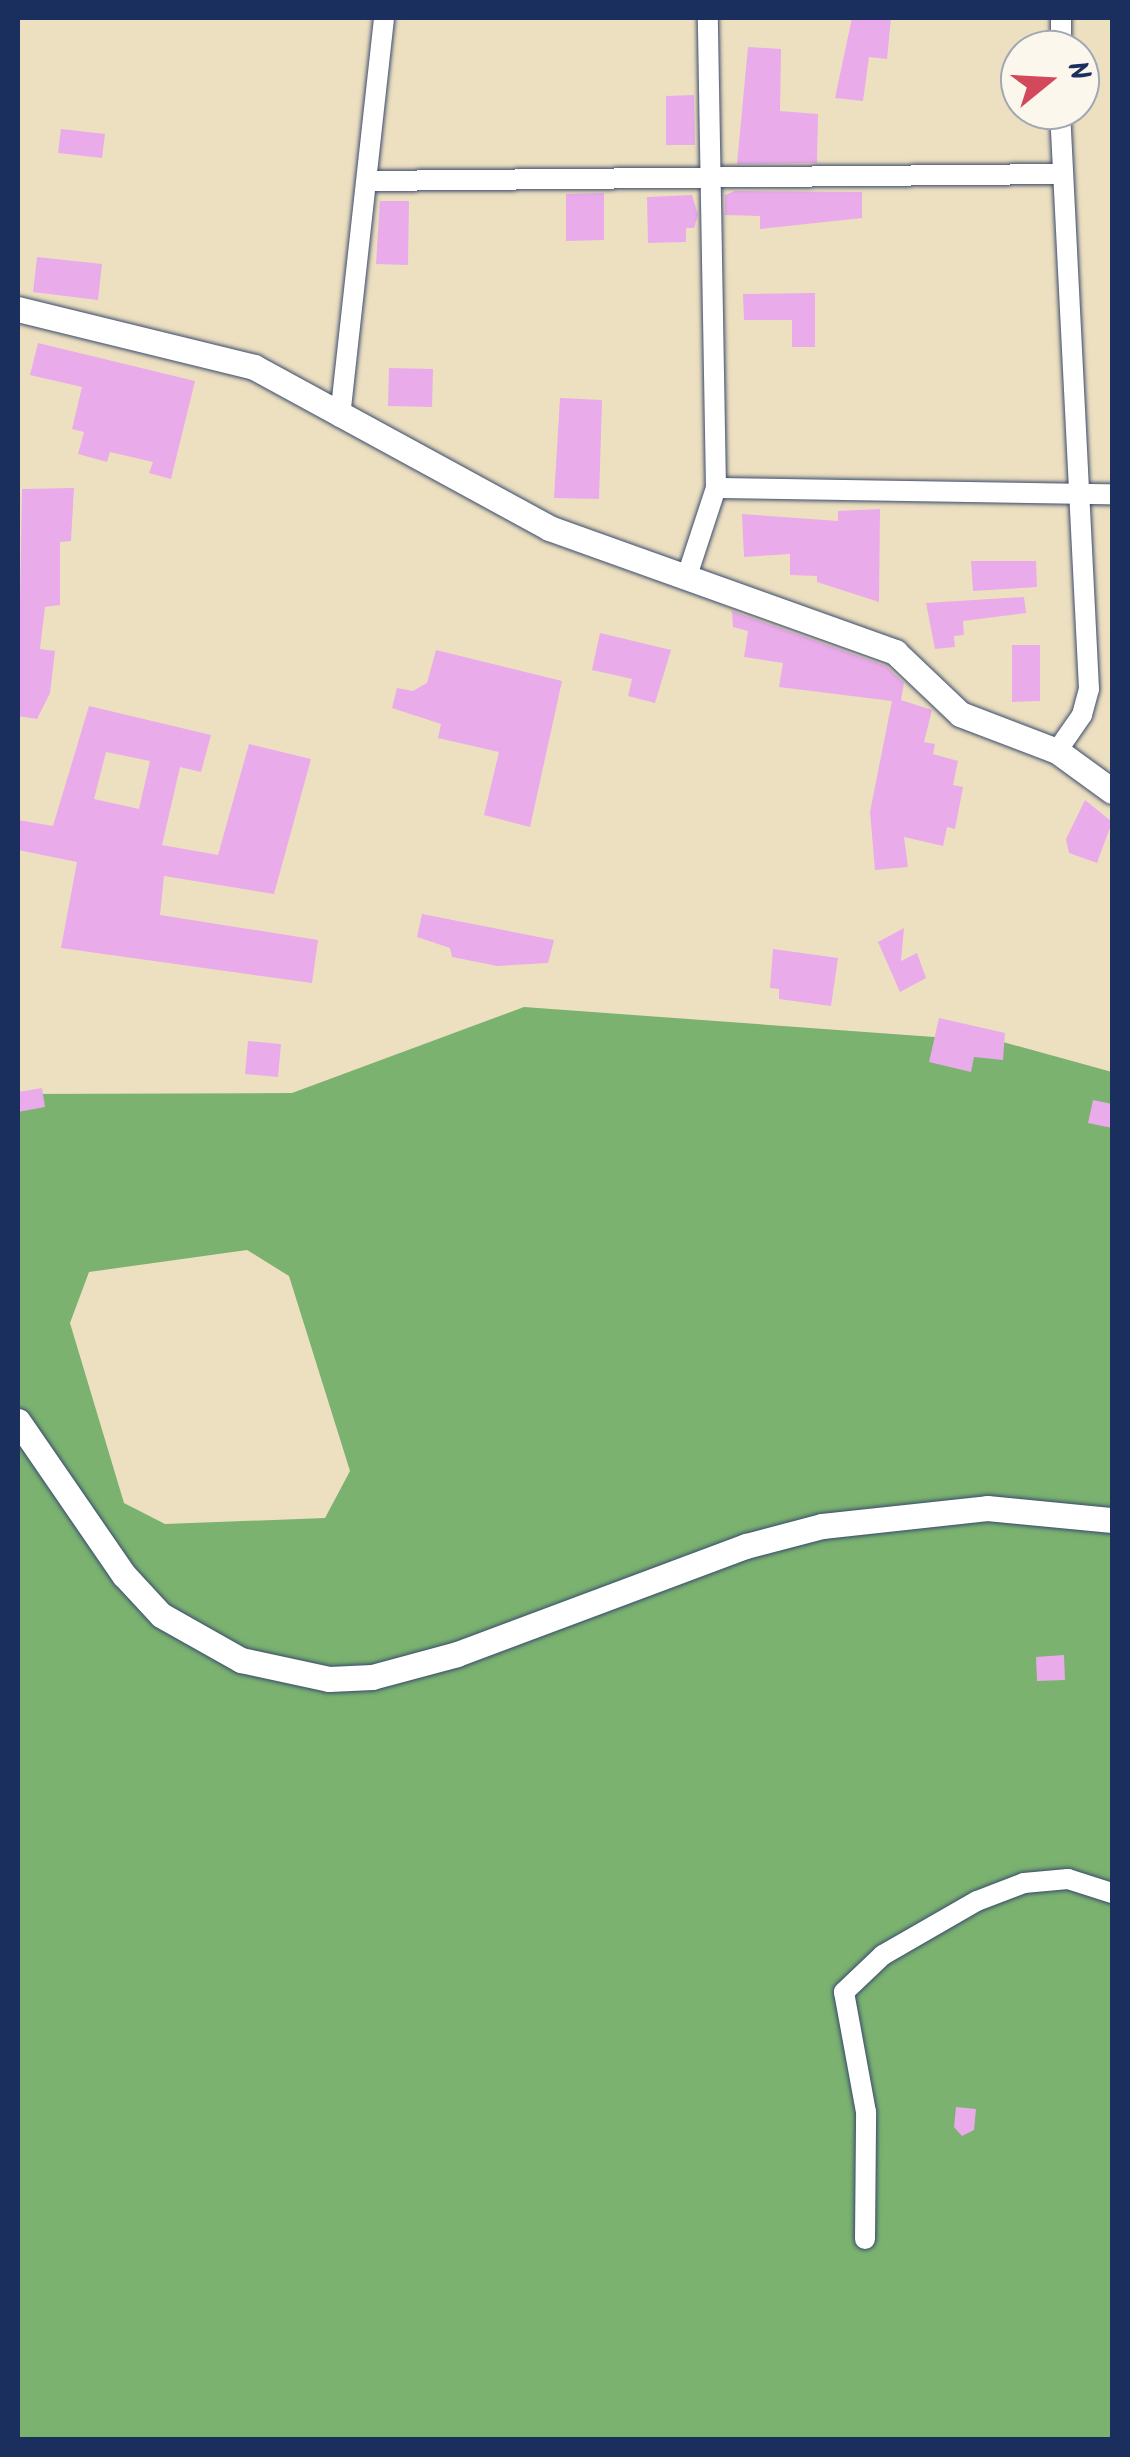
<!DOCTYPE html>
<style>
body{margin:0}
#map{position:relative;width:1130px;height:2457px;overflow:hidden;background:#ede0c0;font-family:Kalam,sans-serif}
div>[style]{position:absolute}
.forest>*{inset:0;background:#7bb270}
.building>*{inset:0;background:#e9abea}
.roads{filter:drop-shadow(0 0 2px #3a4a6d) drop-shadow(0 0 2px #3a4a6d)}
.minor>*{height:20px;margin:-10px;padding:0 10px;transform-origin:10px;border-radius:10px;background:#fff}
.tertiary>*{height:25px;margin:-12.5px;padding:0 12.5px;transform-origin:12.5px;border-radius:12.5px;background:#fff}
span{translate:-50% -50%;white-space:nowrap;text-align:center;line-height:1.15;-webkit-text-stroke:8px #fbf7ec;paint-order:stroke}
.frame{position:absolute;inset:0;border:20px solid #1b2f5e;pointer-events:none}
.north{position:absolute;left:1000px;top:30px;width:100px;height:100px;box-sizing:border-box;background:#fbf7ec;border:2px solid #a1a7b3;border-radius:50%;rotate:72deg;font-size:28px;font-weight:700;line-height:40px;text-align:center;color:#1b2f5e}
.north::after{content:'';display:block;margin:auto;width:35px;height:45px;background:#d1495b;clip-path:polygon(50% 0,100% 100%,50% 72%,0 100%)}
</style>
<div id="map">
<div class="forest">
<i style="clip-path:polygon(evenodd,524px 1007px,1003px 1042px,1112px 1072px,1112px 2439px,18px 2439px,18px 1094px,292px 1093px,524px 1007px,247px 1250px,289px 1276px,350px 1471px,325px 1518px,165px 1524px,124px 1503px,70px 1323px,89px 1272px,247px 1250px)"></i>
</div>
<div class="building">
<i style="clip-path:polygon(852px 18px,891px 18px,887px 59px,869px 57px,863px 101px,835px 98px)"></i>
<i style="clip-path:polygon(748px 47px,781px 49px,780px 111px,818px 114px,817px 163px,737px 164px)"></i>
<i style="clip-path:polygon(694px 95px,695px 145px,666px 145px,666px 96px)"></i>
<i style="clip-path:polygon(61px 129px,105px 134px,102px 158px,58px 153px)"></i>
<i style="clip-path:polygon(735px 191px,862px 192px,862px 218px,760px 229px,760px 216px,725px 215px,725px 195px)"></i>
<i style="clip-path:polygon(604px 193px,604px 240px,566px 241px,566px 194px)"></i>
<i style="clip-path:polygon(692px 195px,698px 215px,694px 228px,686px 228px,686px 242px,648px 243px,647px 197px)"></i>
<i style="clip-path:polygon(380px 201px,409px 201px,408px 265px,376px 264px)"></i>
<i style="clip-path:polygon(37px 257px,102px 264px,98px 300px,33px 292px)"></i>
<i style="clip-path:polygon(815px 293px,815px 347px,792px 347px,792px 320px,744px 320px,743px 294px)"></i>
<i style="clip-path:polygon(38px 343px,195px 381px,171px 479px,149px 473px,153px 462px,110px 452px,107px 462px,78px 454px,84px 432px,72px 429px,82px 387px,30px 375px)"></i>
<i style="clip-path:polygon(389px 368px,433px 369px,432px 407px,388px 406px)"></i>
<i style="clip-path:polygon(560px 398px,602px 400px,599px 499px,554px 498px)"></i>
<i style="clip-path:polygon(74px 488px,71px 541px,60px 542px,60px 605px,45px 607px,40px 649px,55px 651px,50px 693px,37px 719px,18px 716px,22px 489px)"></i>
<i style="clip-path:polygon(880px 509px,879px 602px,817px 582px,817px 576px,790px 575px,790px 554px,744px 557px,742px 514px,838px 521px,838px 511px)"></i>
<i style="clip-path:polygon(971px 561px,1036px 561px,1037px 587px,973px 591px)"></i>
<i style="clip-path:polygon(1024px 597px,1026px 613px,963px 621px,964px 635px,954px 636px,955px 647px,935px 649px,926px 603px)"></i>
<i style="clip-path:polygon(732px 611px,886px 666px,904px 683px,901px 700px,932px 710px,924px 742px,935px 744px,933px 754px,958px 761px,953px 785px,963px 787px,955px 829px,947px 827px,943px 846px,904px 837px,908px 867px,875px 870px,870px 812px,892px 701px,779px 687px,783px 663px,744px 657px,748px 631px,733px 627px)"></i>
<i style="clip-path:polygon(600px 633px,671px 650px,655px 703px,628px 696px,632px 679px,592px 670px)"></i>
<i style="clip-path:polygon(1012px 645px,1040px 645px,1040px 701px,1012px 702px)"></i>
<i style="clip-path:polygon(436px 650px,562px 681px,530px 827px,484px 815px,499px 752px,438px 738px,441px 724px,392px 708px,397px 688px,413px 691px,427px 683px)"></i>
<i style="clip-path:polygon(evenodd,89px 706px,211px 735px,201px 772px,180px 767px,162px 845px,218px 855px,249px 744px,311px 759px,274px 894px,164px 876px,160px 915px,318px 940px,312px 983px,61px 948px,77px 862px,18px 850px,18px 820px,53px 826px,89px 706px,106px 752px,150px 761px,139px 809px,94px 799px,106px 752px)"></i>
<i style="clip-path:polygon(1085px 800px,1112px 822px,1097px 863px,1069px 853px,1066px 839px)"></i>
<i style="clip-path:polygon(422px 914px,554px 940px,548px 963px,497px 966px,452px 957px,450px 948px,417px 937px)"></i>
<i style="clip-path:polygon(904px 928px,901px 961px,917px 953px,926px 978px,900px 992px,878px 942px)"></i>
<i style="clip-path:polygon(773px 949px,838px 958px,831px 1006px,779px 999px,779px 989px,770px 988px)"></i>
<i style="clip-path:polygon(939px 1018px,1005px 1033px,1003px 1060px,974px 1057px,971px 1072px,929px 1062px)"></i>
<i style="clip-path:polygon(248px 1041px,281px 1044px,278px 1077px,245px 1074px)"></i>
<i style="clip-path:polygon(42px 1088px,45px 1107px,18px 1112px,18px 1092px)"></i>
<i style="clip-path:polygon(1093px 1100px,1112px 1104px,1112px 1128px,1088px 1123px)"></i>
<i style="clip-path:polygon(1064px 1655px,1065px 1680px,1037px 1681px,1036px 1657px)"></i>
<i style="clip-path:polygon(956px 2107px,976px 2109px,974px 2130px,962px 2136px,954px 2127px)"></i>
</div>
<div class="roads">
<div class="minor">
<i style="left:1061px;top:50px;width:32px;rotate:-90deg"></i>
<i style="left:368px;top:181px;width:692px;rotate:-0.58deg"></i>
<i style="left:340px;top:417px;width:401px;rotate:-83.7deg"></i>
<i style="left:716px;top:488px;width:396px;rotate:0.9deg"></i>
<i style="left:687px;top:576px;width:93px;rotate:-71.8deg"></i>
<i style="left:716px;top:488px;width:470px;rotate:-91deg"></i>
<i style="left:1057px;top:751px;width:44px;rotate:-55.2deg"></i>
<i style="left:1082px;top:715px;width:27px;rotate:-75deg"></i>
<i style="left:1089px;top:689px;width:580px;rotate:-92.87deg"></i>
<i style="left:865px;top:2239px;width:127px;rotate:-89.5deg"></i>
<i style="left:866px;top:2112px;width:122px;rotate:-100.4deg"></i>
<i style="left:844px;top:1992px;width:54px;rotate:-43.5deg"></i>
<i style="left:883px;top:1955px;width:108px;rotate:-29.9deg"></i>
<i style="left:977px;top:1901px;width:50px;rotate:-21deg"></i>
<i style="left:1024px;top:1883px;width:44px;rotate:-5.2deg"></i>
<i style="left:1068px;top:1879px;width:46px;rotate:17.7deg"></i>
</div>
<div class="tertiary">
<i style="left:18px;top:309px;width:243px;rotate:13.8deg"></i>
<i style="left:254px;top:367px;width:336px;rotate:28.6deg"></i>
<i style="left:549px;top:528px;width:368px;rotate:19.7deg"></i>
<i style="left:895px;top:652px;width:90px;rotate:43.6deg"></i>
<i style="left:960px;top:714px;width:104px;rotate:20.9deg"></i>
<i style="left:1057px;top:751px;width:68px;rotate:36deg"></i>
<i style="left:18px;top:1421px;width:187px;rotate:55.5deg"></i>
<i style="left:124px;top:1575px;width:54px;rotate:47.2deg"></i>
<i style="left:161px;top:1615px;width:92px;rotate:29.4deg"></i>
<i style="left:241px;top:1660px;width:90px;rotate:12.2deg"></i>
<i style="left:329px;top:1679px;width:43px;rotate:-2.7deg"></i>
<i style="left:372px;top:1677px;width:88px;rotate:-15.1deg"></i>
<i style="left:457px;top:1654px;width:309px;rotate:-20.5deg"></i>
<i style="left:746px;top:1546px;width:79px;rotate:-14.7deg"></i>
<i style="left:822px;top:1526px;width:166px;rotate:-6.2deg"></i>
<i style="left:987px;top:1508px;width:126px;rotate:5.5deg"></i>
</div>
</div>
<div class="frame"></div>
<div class="north">N</div>
</div>
